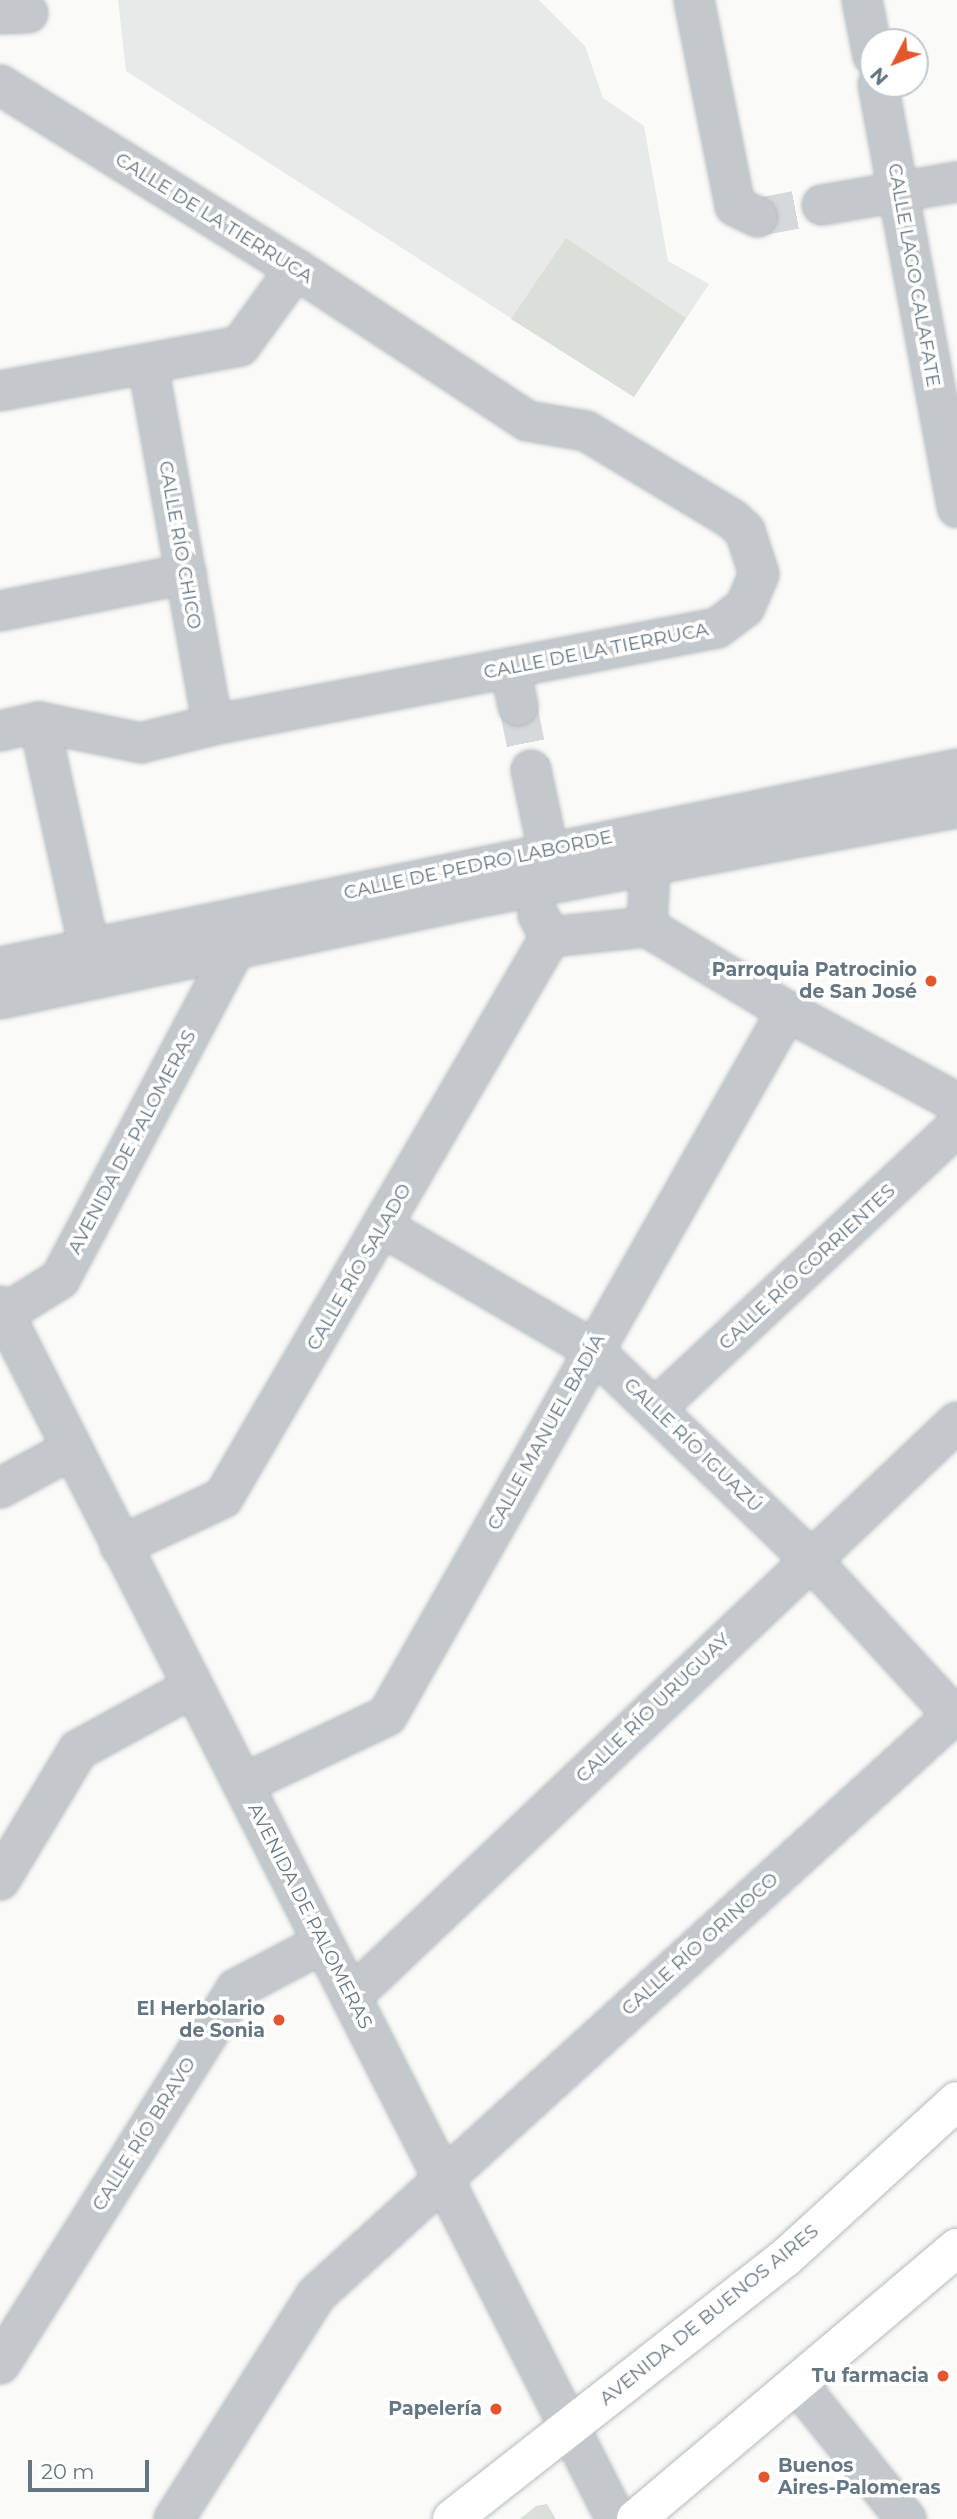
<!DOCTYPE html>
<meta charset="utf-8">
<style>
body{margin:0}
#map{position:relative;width:957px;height:2519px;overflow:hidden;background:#fafaf8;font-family:Montserrat,sans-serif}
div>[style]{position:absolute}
.built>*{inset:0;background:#e8e9e9}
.green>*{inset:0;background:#dadfd7}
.minor-tunnel>*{height:38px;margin-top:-19px;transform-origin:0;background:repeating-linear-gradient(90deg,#d5d9db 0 38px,transparent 0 57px)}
.roads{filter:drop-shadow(0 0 2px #b5babe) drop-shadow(0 0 2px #b5babe)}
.minor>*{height:38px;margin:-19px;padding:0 19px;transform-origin:19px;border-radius:19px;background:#c3c8cc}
.major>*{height:38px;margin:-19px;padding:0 19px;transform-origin:19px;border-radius:19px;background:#fff}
.dots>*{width:19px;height:19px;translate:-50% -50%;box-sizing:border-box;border:4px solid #fff;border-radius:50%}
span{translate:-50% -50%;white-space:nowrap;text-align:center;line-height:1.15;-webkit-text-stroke:7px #fff;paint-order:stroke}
.street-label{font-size:19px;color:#657683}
.poi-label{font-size:19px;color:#657683;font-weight:700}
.right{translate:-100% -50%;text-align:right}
.left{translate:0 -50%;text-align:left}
.north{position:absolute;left:859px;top:28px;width:70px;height:70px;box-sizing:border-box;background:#fff;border:2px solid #c1c8cd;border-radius:50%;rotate:228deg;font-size:19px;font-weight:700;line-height:28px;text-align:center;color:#657683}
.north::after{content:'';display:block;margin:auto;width:24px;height:32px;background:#e4572e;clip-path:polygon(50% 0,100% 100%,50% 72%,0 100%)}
.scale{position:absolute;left:28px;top:2460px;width:121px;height:32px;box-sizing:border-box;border:4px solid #657683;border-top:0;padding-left:9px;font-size:21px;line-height:24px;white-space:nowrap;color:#657683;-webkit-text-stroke:5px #fff;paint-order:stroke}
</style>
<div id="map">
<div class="built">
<i style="clip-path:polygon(118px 0,539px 0,585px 46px,603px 98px,644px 126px,668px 261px,709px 284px,634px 397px,126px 71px)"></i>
</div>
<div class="green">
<i style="clip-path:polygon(566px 238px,686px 318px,634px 397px,511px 319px)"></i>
<i style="clip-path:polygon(547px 2504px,556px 2519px,520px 2519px,536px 2506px)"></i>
</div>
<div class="minor-tunnel">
<i style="left:758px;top:217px;width:65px;rotate:-10.6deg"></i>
<i style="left:518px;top:706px;width:65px;rotate:78.5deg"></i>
</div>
<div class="roads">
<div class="minor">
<i style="left:694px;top:0;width:210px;rotate:78.7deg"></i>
<i style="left:735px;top:206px;width:25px;rotate:26deg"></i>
<i style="left:862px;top:0;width:57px;rotate:78.9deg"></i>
<i style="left:0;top:14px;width:28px;rotate:-2deg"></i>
<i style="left:878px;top:84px;width:431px;rotate:79.4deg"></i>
<i style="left:0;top:85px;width:349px;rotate:31.9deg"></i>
<i style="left:296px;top:269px;width:277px;rotate:33.3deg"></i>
<i style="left:527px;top:421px;width:60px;rotate:9.6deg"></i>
<i style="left:586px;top:431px;width:170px;rotate:31.1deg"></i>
<i style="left:732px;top:519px;width:18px;rotate:43deg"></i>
<i style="left:745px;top:531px;width:45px;rotate:72deg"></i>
<i style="left:759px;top:574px;width:36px;rotate:113deg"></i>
<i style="left:745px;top:607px;width:35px;rotate:143deg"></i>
<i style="left:717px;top:628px;width:513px;rotate:169.11deg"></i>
<i style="left:213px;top:725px;width:74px;rotate:166deg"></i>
<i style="left:141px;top:743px;width:104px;rotate:-168.4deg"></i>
<i style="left:39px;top:722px;width:40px;rotate:167deg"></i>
<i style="left:822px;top:205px;width:137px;rotate:-9.7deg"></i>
<i style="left:148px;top:365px;width:366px;rotate:79.8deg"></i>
<i style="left:0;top:391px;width:244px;rotate:-10.6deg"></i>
<i style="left:240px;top:346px;width:95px;rotate:-54deg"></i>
<i style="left:0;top:611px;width:190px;rotate:-11.3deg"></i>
<i style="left:510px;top:668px;width:39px;rotate:78deg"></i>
<i style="left:39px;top:722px;width:231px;rotate:77.5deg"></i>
<i style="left:531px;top:770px;width:82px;rotate:78deg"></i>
<i style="left:538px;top:915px;width:25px;rotate:61deg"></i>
<i style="left:550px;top:937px;width:98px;rotate:-5.9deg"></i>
<i style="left:647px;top:927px;width:61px;rotate:-87.2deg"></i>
<i style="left:647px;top:927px;width:163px;rotate:31deg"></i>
<i style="left:787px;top:1011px;width:193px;rotate:28.4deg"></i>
<i style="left:0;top:967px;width:977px;rotate:-11.69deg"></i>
<i style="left:0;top:999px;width:496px;rotate:-12deg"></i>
<i style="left:485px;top:896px;width:480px;rotate:-10.6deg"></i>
<i style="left:383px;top:1227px;width:242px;rotate:30.3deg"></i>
<i style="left:592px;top:1349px;width:303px;rotate:43.9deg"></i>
<i style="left:810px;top:1559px;width:217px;rotate:47.4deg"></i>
<i style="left:0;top:1306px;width:1360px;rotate:63.08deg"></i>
<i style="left:4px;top:1314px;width:66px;rotate:-32deg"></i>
<i style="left:60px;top:1279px;width:377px;rotate:-62.1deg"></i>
<i style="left:657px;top:1407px;width:411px;rotate:-43.1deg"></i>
<i style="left:0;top:1488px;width:82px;rotate:-28.4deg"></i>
<i style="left:120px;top:1546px;width:114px;rotate:-25deg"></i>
<i style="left:223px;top:1498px;width:649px;rotate:-59.76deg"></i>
<i style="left:243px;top:1784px;width:159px;rotate:-25.3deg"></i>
<i style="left:387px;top:1716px;width:811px;rotate:-60.43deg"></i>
<i style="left:0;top:1880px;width:152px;rotate:-59deg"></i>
<i style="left:78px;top:1750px;width:131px;rotate:-28.7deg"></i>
<i style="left:351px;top:1997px;width:835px;rotate:-43.5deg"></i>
<i style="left:0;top:2364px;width:443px;rotate:-57.8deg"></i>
<i style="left:236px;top:1989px;width:98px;rotate:-27.9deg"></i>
<i style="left:799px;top:2386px;width:171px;rotate:51.2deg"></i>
<i style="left:174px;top:2519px;width:265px;rotate:-57.6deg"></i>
<i style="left:316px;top:2295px;width:866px;rotate:-42.29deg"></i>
</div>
<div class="major">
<i style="left:452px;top:2519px;width:422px;rotate:-38.1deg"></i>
<i style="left:784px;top:2259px;width:234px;rotate:-42.4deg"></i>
<i style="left:636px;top:2519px;width:420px;rotate:-40.2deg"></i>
</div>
</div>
<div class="dots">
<i style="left:931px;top:981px;background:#e4572e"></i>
<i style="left:279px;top:2020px;background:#e4572e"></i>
<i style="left:943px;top:2376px;background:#e4572e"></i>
<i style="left:496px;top:2409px;background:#e4572e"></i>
<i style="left:764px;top:2477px;background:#e4572e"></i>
</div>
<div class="street-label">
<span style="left:214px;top:218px;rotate:32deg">CALLE DE LA TIERRUCA</span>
<span style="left:914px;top:275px;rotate:80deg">CALLE LAGO CALAFATE</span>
<span style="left:180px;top:545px;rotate:80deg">CALLE RÍO CHICO</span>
<span style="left:596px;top:651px;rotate:-11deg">CALLE DE LA TIERRUCA</span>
<span style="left:478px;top:865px;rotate:-12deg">CALLE DE PEDRO LABORDE</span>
<span style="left:132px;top:1142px;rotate:-62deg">AVENIDA DE PALOMERAS</span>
<span style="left:359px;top:1267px;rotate:-60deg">CALLE RÍO SALADO</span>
<span style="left:807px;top:1267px;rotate:-43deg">CALLE RÍO CORRIENTES</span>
<span style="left:546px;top:1432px;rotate:-61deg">CALLE MANUEL BADÍA</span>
<span style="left:693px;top:1445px;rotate:44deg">CALLE RÍO IGUAZÚ</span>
<span style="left:653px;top:1708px;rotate:-44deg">CALLE RÍO URUGUAY</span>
<span style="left:310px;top:1916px;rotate:63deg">AVENIDA DE PALOMERAS</span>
<span style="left:700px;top:1944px;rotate:-42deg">CALLE RÍO ORINOCO</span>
<span style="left:144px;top:2134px;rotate:-58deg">CALLE RÍO BRAVO</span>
<span style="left:709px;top:2315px;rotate:-39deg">AVENIDA DE BUENOS AIRES</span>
</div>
<div class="poi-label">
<span class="right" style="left:917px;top:981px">Parroquia Patrocinio<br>de San José</span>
<span class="right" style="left:265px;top:2020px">El Herbolario<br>de Sonia</span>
<span class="right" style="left:929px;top:2376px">Tu farmacia</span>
<span class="right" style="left:482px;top:2409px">Papelería</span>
<span class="left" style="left:778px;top:2477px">Buenos<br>Aires-Palomeras</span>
</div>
<div class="north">N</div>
<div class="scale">20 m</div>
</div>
